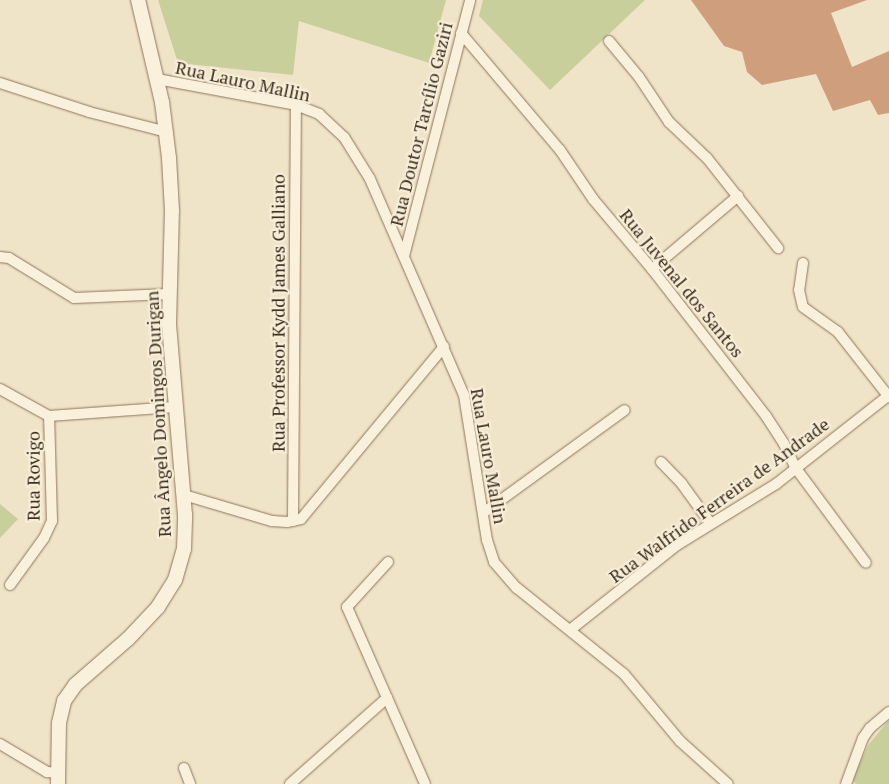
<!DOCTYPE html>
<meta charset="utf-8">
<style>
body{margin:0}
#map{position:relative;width:889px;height:784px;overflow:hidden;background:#f0e4c8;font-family:"PT Serif",serif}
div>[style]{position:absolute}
.green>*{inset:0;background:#c9cf9b}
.building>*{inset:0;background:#cf9f7d}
.roads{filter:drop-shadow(0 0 1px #8d765c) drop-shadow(0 0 1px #8d765c)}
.street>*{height:10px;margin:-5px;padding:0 5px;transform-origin:5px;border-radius:5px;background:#faf1dc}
.secondary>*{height:14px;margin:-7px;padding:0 7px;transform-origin:7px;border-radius:7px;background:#faf1dc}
span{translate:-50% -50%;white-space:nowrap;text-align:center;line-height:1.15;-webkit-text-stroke:4.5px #f7eed8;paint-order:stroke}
.street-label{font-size:18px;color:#3d2e20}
</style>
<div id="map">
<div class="green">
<i style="clip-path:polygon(158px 0,446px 0,429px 63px,299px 21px,293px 75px,178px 63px)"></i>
<i style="clip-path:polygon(483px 0,645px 0,550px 90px,479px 16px)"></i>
<i style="clip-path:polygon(0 504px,18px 519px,0 538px)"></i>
<i style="clip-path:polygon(889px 720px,889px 784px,856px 784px,852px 779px,869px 744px)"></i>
</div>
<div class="building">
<i style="clip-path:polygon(691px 0,867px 0,831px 13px,852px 67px,889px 51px,889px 113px,878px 115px,870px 100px,833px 111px,816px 74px,762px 85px,747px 72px,742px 52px,724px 46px)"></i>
</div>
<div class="roads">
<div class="street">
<i style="left:461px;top:33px;width:153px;rotate:49.8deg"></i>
<i style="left:560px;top:150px;width:59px;rotate:56deg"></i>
<i style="left:593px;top:199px;width:92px;rotate:49.9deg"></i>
<i style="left:652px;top:269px;width:186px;rotate:52.2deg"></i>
<i style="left:766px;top:416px;width:33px;rotate:57deg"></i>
<i style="left:784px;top:444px;width:25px;rotate:64deg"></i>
<i style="left:795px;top:467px;width:119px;rotate:53.5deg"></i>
<i style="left:609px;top:41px;width:47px;rotate:50.2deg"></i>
<i style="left:639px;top:77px;width:54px;rotate:56.3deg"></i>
<i style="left:669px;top:122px;width:52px;rotate:43.5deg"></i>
<i style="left:707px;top:158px;width:115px;rotate:51.7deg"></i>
<i style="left:157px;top:79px;width:141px;rotate:10.6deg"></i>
<i style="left:296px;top:105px;width:25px;rotate:21deg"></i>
<i style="left:319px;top:114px;width:34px;rotate:43deg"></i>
<i style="left:344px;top:137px;width:49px;rotate:58.2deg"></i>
<i style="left:370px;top:179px;width:236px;rotate:66.5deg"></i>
<i style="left:464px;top:395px;width:147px;rotate:81deg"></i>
<i style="left:487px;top:540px;width:23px;rotate:72deg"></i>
<i style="left:494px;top:562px;width:35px;rotate:49deg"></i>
<i style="left:517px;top:588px;width:137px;rotate:38.8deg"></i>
<i style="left:624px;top:674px;width:87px;rotate:50.1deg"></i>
<i style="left:680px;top:741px;width:64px;rotate:41.9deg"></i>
<i style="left:0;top:83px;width:94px;rotate:18deg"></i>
<i style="left:89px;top:112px;width:81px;rotate:14.4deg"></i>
<i style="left:404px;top:256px;width:264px;rotate:-75.5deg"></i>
<i style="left:0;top:257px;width:9px;rotate:6deg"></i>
<i style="left:9px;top:258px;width:76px;rotate:31.6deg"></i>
<i style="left:74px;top:298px;width:95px;rotate:-2.4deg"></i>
<i style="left:803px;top:263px;width:27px;rotate:98deg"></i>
<i style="left:799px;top:290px;width:17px;rotate:77deg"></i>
<i style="left:803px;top:307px;width:43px;rotate:35.5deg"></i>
<i style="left:838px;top:332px;width:83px;rotate:51.9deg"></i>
<i style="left:652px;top:269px;width:113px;rotate:-40.3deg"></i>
<i style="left:0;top:389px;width:56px;rotate:28.9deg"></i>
<i style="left:49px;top:416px;width:126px;rotate:-4.1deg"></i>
<i style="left:661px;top:462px;width:30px;rotate:46deg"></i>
<i style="left:682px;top:484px;width:49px;rotate:54.1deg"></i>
<i style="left:184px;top:495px;width:92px;rotate:16.5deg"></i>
<i style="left:272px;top:521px;width:15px;rotate:4deg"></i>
<i style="left:287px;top:522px;width:14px;rotate:-12deg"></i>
<i style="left:301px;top:519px;width:224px;rotate:-50.3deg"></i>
<i style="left:483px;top:513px;width:175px;rotate:-36deg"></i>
<i style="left:293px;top:521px;width:416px;rotate:-89.6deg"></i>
<i style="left:388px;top:562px;width:61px;rotate:132.3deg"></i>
<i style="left:347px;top:607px;width:193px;rotate:66.2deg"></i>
<i style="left:10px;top:585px;width:58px;rotate:-54.1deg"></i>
<i style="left:44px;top:538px;width:19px;rotate:-65deg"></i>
<i style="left:52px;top:521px;width:105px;rotate:-91.6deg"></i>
<i style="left:570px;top:630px;width:137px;rotate:-38.5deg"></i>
<i style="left:677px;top:545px;width:116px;rotate:-31.6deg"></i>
<i style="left:776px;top:484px;width:142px;rotate:-38.2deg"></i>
<i style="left:0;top:744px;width:55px;rotate:30.8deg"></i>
<i style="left:47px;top:772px;width:11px;rotate:5deg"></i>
<i style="left:184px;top:768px;width:17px;rotate:69deg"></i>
<i style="left:290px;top:784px;width:130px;rotate:-41.6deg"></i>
<i style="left:846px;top:784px;width:49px;rotate:-69.7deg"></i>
<i style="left:863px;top:738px;width:12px;rotate:-55deg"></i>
<i style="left:870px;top:728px;width:25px;rotate:-40deg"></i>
</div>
<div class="secondary">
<i style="left:58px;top:784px;width:61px;rotate:-89.1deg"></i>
<i style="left:59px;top:723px;width:23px;rotate:-77deg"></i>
<i style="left:64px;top:701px;width:19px;rotate:-55deg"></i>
<i style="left:75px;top:685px;width:70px;rotate:-41deg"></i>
<i style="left:128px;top:639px;width:44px;rotate:-46.8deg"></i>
<i style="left:158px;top:607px;width:32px;rotate:-58deg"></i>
<i style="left:175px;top:580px;width:32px;rotate:-74deg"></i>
<i style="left:184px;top:549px;width:34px;rotate:-88deg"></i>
<i style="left:185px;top:515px;width:192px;rotate:-94.8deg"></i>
<i style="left:169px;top:324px;width:113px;rotate:-88.5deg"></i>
<i style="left:172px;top:211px;width:53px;rotate:-93.2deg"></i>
<i style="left:169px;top:158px;width:56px;rotate:-97.1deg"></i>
<i style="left:162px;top:102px;width:105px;rotate:-103.2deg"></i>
</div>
</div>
<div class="street-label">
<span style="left:243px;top:81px;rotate:12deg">Rua Lauro Mallin</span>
<span style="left:421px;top:124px;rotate:-76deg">Rua Doutor Tarcílio Gaziri</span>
<span style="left:682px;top:283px;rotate:51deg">Rua Juvenal dos Santos</span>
<span style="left:278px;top:313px;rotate:-90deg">Rua Professor Kydd James Galliano</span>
<span style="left:158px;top:414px;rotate:-93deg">Rua Ângelo Domingos Durigan</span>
<span style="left:489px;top:456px;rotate:80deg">Rua Lauro Mallin</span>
<span style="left:33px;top:476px;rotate:-90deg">Rua Rovigo</span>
<span style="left:719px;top:500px;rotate:-36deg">Rua Walfrido Ferreira de Andrade</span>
</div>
</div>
